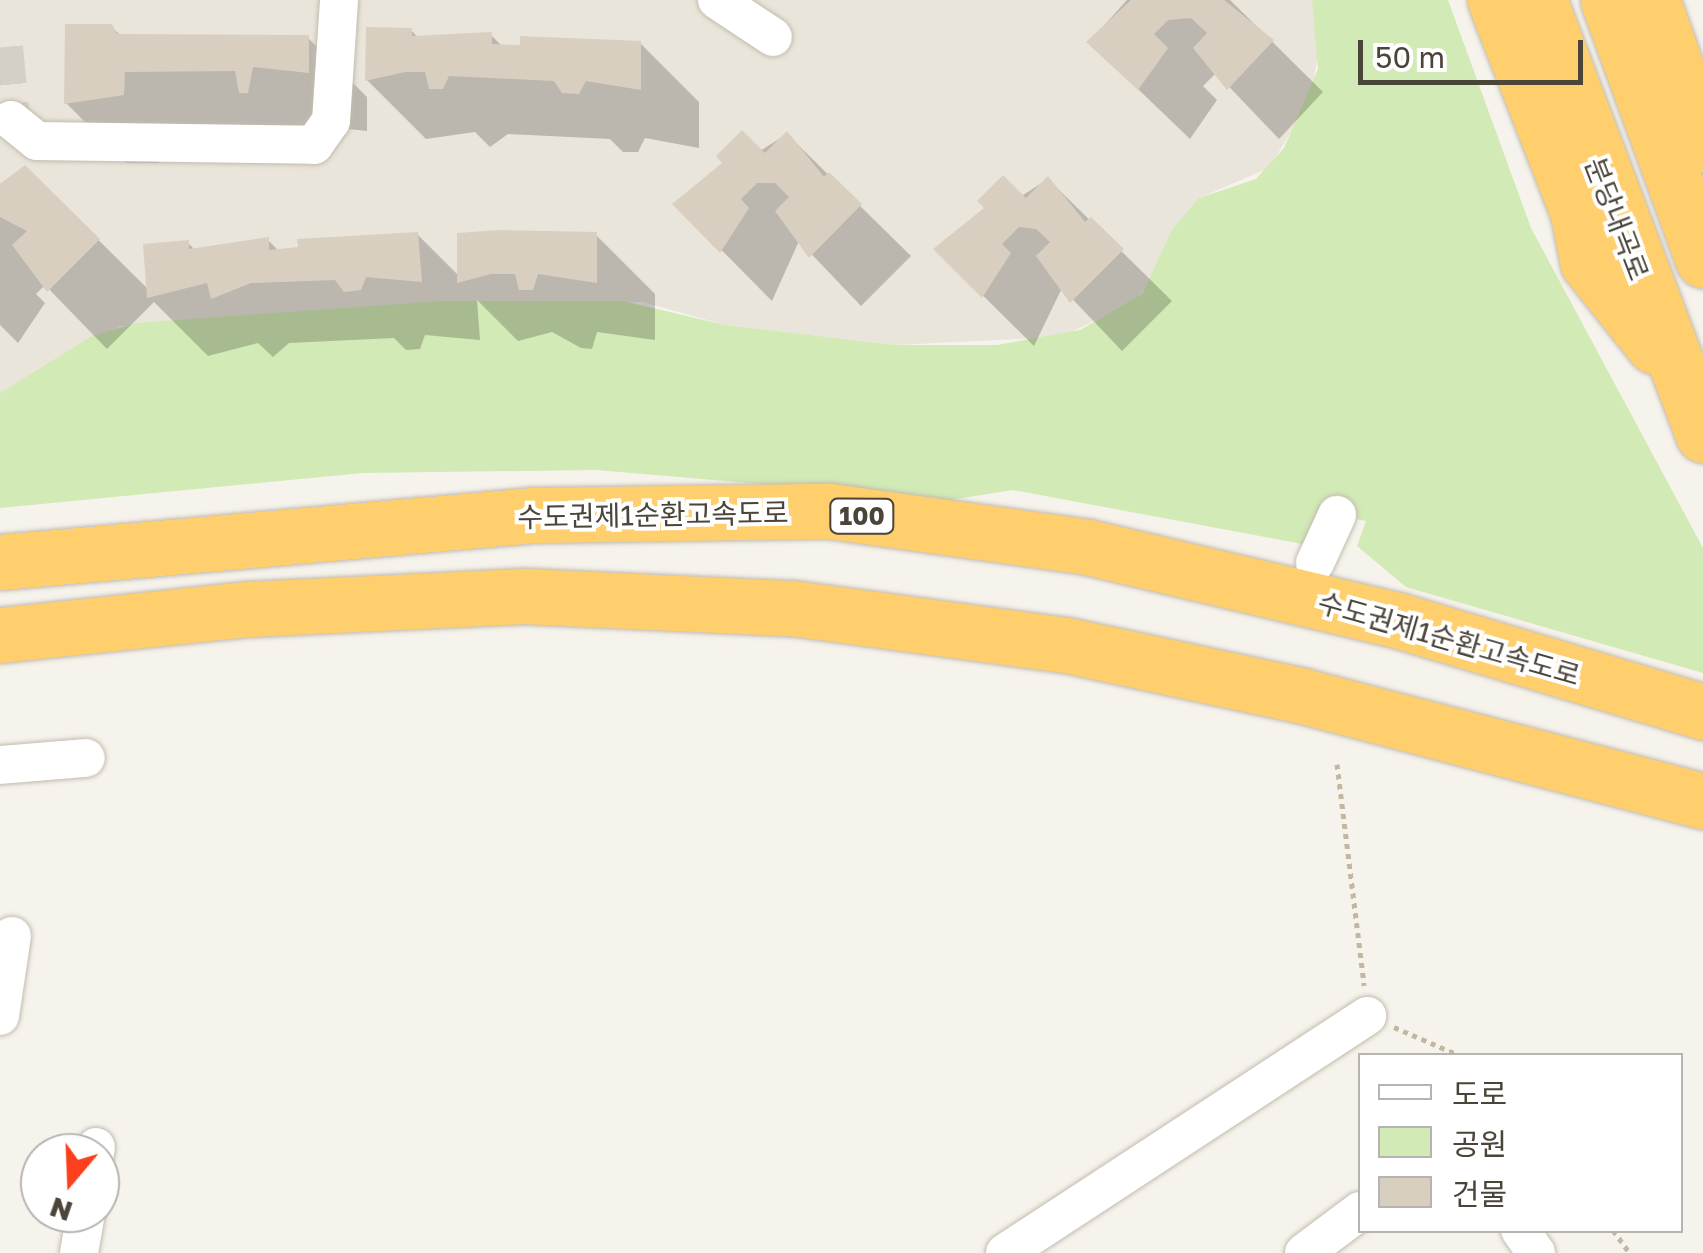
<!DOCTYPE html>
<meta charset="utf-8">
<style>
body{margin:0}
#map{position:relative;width:1703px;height:1253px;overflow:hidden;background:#f6f3ec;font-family:"Golos Text","Noto Sans KR",sans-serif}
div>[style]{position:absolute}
.residential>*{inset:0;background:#eae5da}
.green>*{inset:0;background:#d2eab5}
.shadow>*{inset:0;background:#0003}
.building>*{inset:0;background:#d8cfc1}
.minor-tunnel>*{height:38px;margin-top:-19px;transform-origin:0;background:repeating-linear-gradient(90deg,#d4d0c8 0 38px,transparent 0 57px)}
.path>*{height:5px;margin-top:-2.5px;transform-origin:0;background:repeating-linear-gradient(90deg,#c4b79f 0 5px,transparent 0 10px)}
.roads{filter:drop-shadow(0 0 2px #c2bbae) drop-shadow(0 0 2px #c2bbae)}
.minor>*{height:38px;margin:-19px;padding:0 19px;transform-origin:19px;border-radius:19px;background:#fff}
.highway>*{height:55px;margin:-27.5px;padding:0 27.5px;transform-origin:27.5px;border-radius:27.5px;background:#ffcf6e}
span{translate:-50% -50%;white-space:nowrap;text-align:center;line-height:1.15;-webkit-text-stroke:8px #fff;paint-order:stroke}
.shield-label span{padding:2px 8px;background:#fff;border:2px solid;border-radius:8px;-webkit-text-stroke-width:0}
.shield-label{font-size:25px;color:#4b4439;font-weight:700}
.street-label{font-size:28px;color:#4b4439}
.legend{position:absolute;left:1358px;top:1053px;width:325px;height:180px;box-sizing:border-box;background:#fff;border:2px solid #b7b4b0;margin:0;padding:12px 18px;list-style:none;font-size:30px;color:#4b4439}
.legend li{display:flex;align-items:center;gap:20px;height:50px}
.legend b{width:50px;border:2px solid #b7b4b0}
.north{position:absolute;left:20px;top:1133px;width:100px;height:100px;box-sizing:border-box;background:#fff;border:2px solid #b7b4b0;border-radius:50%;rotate:199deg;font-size:28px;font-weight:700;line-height:40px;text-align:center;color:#4b4439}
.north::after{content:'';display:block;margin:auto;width:35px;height:45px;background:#fc3f1d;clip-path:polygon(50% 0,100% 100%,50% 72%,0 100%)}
.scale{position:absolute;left:1358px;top:40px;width:225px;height:45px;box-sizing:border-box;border:5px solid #4b4439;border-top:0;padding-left:12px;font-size:30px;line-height:35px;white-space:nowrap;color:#4b4439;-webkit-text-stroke:8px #fff;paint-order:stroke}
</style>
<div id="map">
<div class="residential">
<i style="clip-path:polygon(0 0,1312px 0,1319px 51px,1309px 102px,1269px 168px,1199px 198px,1137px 300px,1061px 337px,895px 345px,725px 325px,643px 302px,439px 301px,120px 326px,0 393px)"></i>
</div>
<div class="green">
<i style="clip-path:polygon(1312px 0,1448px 0,1531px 228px,1703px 548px,1703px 673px,1406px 587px,1357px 546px,1366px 521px,1337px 515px,1313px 546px,1013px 490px,950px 500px,596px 470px,363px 473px,0 508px,0 393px,92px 336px,137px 323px,439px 301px,623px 301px,725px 325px,895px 345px,997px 345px,1080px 330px,1142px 294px,1172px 230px,1199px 198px,1256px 179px,1284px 148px,1318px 69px)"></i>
</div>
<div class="shadow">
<i style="clip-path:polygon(1127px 0,1230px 0,1323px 92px,1279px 139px,1216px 73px,1203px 86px,1217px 100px,1190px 139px,1089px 42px)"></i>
<i style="clip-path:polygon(111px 26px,121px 36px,308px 38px,367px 97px,367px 131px,311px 125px,159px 153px,159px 163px,126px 163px,66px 103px)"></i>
<i style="clip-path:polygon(411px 30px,419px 39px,491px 35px,503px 47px,640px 43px,699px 102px,699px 148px,645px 138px,638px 152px,623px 152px,610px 139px,508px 134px,490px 147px,475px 132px,426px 139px,367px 80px)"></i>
<i style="clip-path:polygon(787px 134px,911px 256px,861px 306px,799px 241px,772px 301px,676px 204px)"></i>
<i style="clip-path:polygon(1048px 179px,1172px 301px,1122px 351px,1062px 288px,1034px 346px,937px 250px)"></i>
<i style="clip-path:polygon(0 188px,67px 209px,149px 290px,188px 243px,195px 250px,268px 240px,279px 251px,417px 234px,459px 276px,596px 235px,655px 294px,655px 340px,597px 332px,592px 349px,581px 348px,552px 332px,518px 341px,477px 300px,480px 340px,425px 335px,420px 349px,406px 350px,394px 338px,289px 343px,273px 357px,258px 343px,208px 356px,154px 302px,107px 349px,45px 285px,36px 294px,45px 303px,18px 343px,0 325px)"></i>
</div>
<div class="building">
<i style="clip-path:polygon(1131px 0,1224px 0,1274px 40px,1227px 90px,1193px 48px,1207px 33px,1191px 18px,1168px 20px,1154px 34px,1168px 48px,1138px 90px,1086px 42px)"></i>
<i style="clip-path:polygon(65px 24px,112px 24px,117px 34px,309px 35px,309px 73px,253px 67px,248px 93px,239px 93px,235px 71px,125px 72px,124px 95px,64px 104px)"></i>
<i style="clip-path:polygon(366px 27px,412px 28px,412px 36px,492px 32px,492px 44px,520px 45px,520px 36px,641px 41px,641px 90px,586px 81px,579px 94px,562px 93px,554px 81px,449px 76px,443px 89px,429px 89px,425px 72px,405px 72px,365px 81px)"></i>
<i style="clip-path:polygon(742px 130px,765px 153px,787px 131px,824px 177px,829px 172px,862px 204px,809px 258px,775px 211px,789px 197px,775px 183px,757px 183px,741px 199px,749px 208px,720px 253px,672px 204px,722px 163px,716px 156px)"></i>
<i style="clip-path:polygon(25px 165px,100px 239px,47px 292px,12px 245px,27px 231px,0 217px,0 184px)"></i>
<i style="clip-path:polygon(1003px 175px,1026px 198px,1048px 176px,1085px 222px,1091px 217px,1124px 249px,1070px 303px,1036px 256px,1050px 242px,1036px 229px,1019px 227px,1002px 244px,1011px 253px,982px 298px,933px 249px,984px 208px,977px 201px)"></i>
<i style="clip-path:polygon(500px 230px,597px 232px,597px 283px,538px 274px,533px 290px,519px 290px,515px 274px,491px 274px,457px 283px,457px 233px)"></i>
<i style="clip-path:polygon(418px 232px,422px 282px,366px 277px,361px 290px,344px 292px,335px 280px,251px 283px,211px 299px,207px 283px,147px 298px,143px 244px,189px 240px,189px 249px,269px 237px,269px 250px,298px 247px,297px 239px)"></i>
</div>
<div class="minor-tunnel">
<i style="left:4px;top:47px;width:73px;rotate:84.5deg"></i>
</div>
<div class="path">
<i style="left:1337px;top:764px;width:223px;rotate:83deg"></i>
<i style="left:1394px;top:1027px;width:73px;rotate:23.4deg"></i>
<i style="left:1613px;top:1230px;width:29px;rotate:54deg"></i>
</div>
<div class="roads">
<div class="minor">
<i style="left:717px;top:0;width:67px;rotate:33.5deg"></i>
<i style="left:11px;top:120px;width:33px;rotate:39deg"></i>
<i style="left:37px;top:141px;width:277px;rotate:0.8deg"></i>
<i style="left:314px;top:145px;width:29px;rotate:-55deg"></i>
<i style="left:331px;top:121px;width:121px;rotate:-86.2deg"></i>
<i style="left:1315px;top:563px;width:53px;rotate:-65.4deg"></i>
<i style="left:0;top:765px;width:86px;rotate:-4.7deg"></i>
<i style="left:0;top:1016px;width:81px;rotate:-81.5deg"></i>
<i style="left:95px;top:1153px;width:6px;rotate:-81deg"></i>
<i style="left:1520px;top:1230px;width:28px;rotate:55deg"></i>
<i style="left:79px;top:1253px;width:41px;rotate:-80.1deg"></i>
<i style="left:1005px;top:1253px;width:433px;rotate:-33.2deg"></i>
<i style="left:1304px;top:1253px;width:70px;rotate:-36.9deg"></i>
</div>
<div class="highway">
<i style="left:1495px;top:0;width:229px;rotate:68.7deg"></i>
<i style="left:1578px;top:213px;width:51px;rotate:78.7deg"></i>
<i style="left:1588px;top:263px;width:106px;rotate:51.5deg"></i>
<i style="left:1539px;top:0;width:465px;rotate:69.3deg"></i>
<i style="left:1608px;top:0;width:277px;rotate:69.9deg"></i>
<i style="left:1652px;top:0;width:153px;rotate:70.5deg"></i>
<i style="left:0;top:562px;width:536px;rotate:-5.03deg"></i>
<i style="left:534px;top:515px;width:296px;rotate:-0.8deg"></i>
<i style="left:830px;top:511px;width:260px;rotate:7.9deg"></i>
<i style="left:1088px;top:547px;width:318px;rotate:13.3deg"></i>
<i style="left:1397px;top:620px;width:320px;rotate:16.7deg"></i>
<i style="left:0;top:635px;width:249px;rotate:-6deg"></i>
<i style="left:248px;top:609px;width:276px;rotate:-2.7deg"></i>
<i style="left:524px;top:596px;width:268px;rotate:2.6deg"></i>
<i style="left:792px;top:608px;width:276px;rotate:7.7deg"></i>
<i style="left:1066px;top:645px;width:242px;rotate:12.1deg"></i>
<i style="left:1303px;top:696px;width:414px;rotate:14.7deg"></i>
</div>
</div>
<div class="shield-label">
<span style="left:862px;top:516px">100</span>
</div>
<div class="street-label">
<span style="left:1617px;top:219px;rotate:69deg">분당내곡로</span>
<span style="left:653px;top:515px;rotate:-1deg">수도권제1순환고속도로</span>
<span style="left:1449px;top:639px;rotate:16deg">수도권제1순환고속도로</span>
</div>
<ul class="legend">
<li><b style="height:12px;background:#fff"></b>도로</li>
<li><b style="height:28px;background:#d2eab5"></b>공원</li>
<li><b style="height:28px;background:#d8cfc1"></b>건물</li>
</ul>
<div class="north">N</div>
<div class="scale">50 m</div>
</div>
